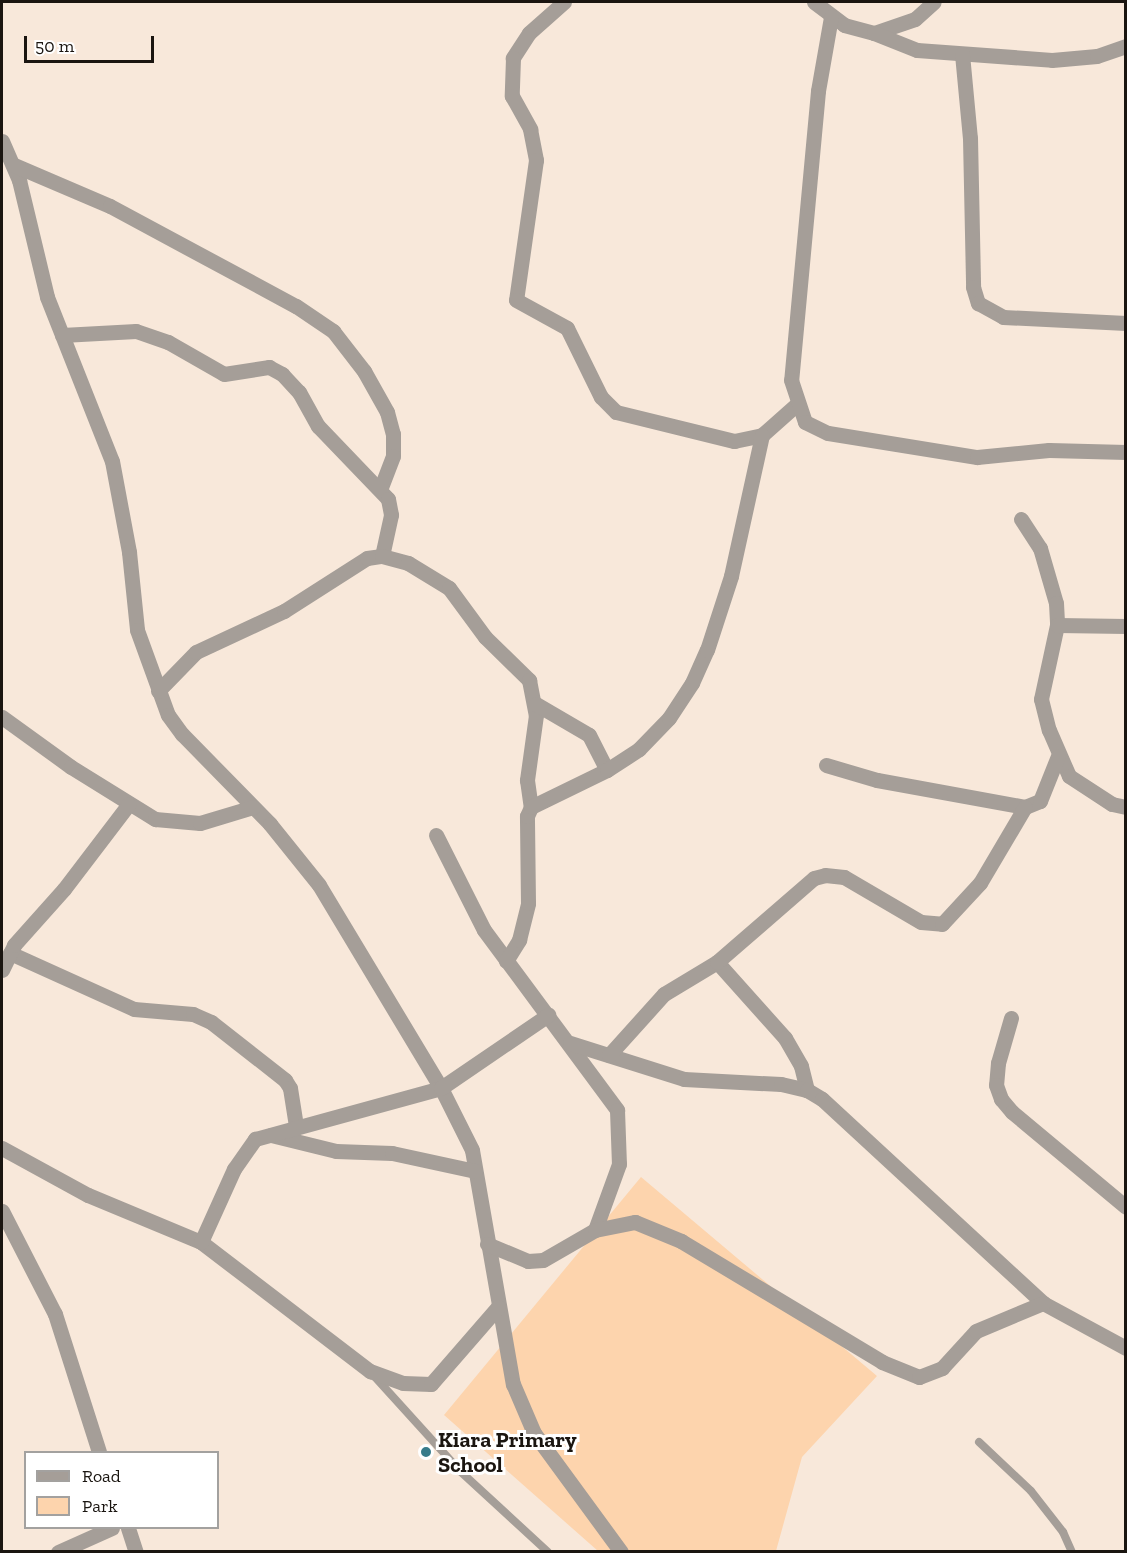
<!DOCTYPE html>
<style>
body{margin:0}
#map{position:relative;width:1127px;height:1553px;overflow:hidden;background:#f8e8da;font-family:"Zilla Slab",serif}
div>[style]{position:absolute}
.green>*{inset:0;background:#fdd4ad}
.lane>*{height:8px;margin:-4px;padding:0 4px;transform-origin:4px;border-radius:4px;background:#a59e98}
.street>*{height:15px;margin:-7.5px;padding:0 7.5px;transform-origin:7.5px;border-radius:7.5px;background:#a59e98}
.dots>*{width:16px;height:16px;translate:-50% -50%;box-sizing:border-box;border:3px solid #fff;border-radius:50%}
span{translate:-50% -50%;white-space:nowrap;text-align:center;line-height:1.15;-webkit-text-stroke:6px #fff;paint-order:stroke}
.poi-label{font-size:22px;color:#1a1510;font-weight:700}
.left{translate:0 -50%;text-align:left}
.frame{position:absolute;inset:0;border:3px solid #1a1510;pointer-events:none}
.legend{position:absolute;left:24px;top:1451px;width:195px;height:78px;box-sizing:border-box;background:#fff;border:2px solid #a3a19f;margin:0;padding:8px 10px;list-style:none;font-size:18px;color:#1a1510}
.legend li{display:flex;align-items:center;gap:12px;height:30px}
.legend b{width:30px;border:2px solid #a3a19f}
.scale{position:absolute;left:24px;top:36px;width:130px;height:27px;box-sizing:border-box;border:3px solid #1a1510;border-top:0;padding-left:8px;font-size:18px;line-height:21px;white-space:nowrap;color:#1a1510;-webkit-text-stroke:4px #fff;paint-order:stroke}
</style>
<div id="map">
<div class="green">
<i style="clip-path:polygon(641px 1177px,877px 1376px,802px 1457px,776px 1551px,598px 1551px,444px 1415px)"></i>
</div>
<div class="lane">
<i style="left:375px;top:1377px;width:128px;rotate:47.8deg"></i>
<i style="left:461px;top:1472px;width:118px;rotate:42.6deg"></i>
<i style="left:979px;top:1442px;width:71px;rotate:43.3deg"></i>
<i style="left:1031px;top:1491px;width:52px;rotate:52deg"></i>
<i style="left:1063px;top:1532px;width:22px;rotate:66deg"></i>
</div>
<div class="street">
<i style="left:564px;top:2px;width:47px;rotate:138.5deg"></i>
<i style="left:529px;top:33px;width:30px;rotate:123deg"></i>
<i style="left:513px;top:58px;width:38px;rotate:92deg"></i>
<i style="left:512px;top:96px;width:38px;rotate:61deg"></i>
<i style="left:530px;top:129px;width:32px;rotate:79deg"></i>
<i style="left:536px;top:160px;width:141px;rotate:98.1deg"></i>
<i style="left:516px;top:300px;width:58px;rotate:28.8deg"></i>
<i style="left:567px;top:328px;width:77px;rotate:63.8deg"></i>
<i style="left:601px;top:397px;width:21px;rotate:45deg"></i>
<i style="left:616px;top:412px;width:122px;rotate:13.8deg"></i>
<i style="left:734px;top:441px;width:29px;rotate:-12deg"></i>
<i style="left:762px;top:435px;width:45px;rotate:-41.4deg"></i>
<i style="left:814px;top:2px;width:38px;rotate:37deg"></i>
<i style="left:844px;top:25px;width:31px;rotate:15deg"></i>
<i style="left:874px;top:33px;width:43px;rotate:-18.9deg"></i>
<i style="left:915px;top:19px;width:25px;rotate:-42deg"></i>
<i style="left:831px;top:17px;width:75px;rotate:100deg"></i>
<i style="left:818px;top:91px;width:290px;rotate:95.3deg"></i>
<i style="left:791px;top:380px;width:44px;rotate:71.6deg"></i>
<i style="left:805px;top:422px;width:25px;rotate:26deg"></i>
<i style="left:828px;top:433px;width:151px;rotate:9.2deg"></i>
<i style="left:977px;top:457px;width:72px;rotate:-5.6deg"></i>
<i style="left:1049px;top:450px;width:77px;rotate:1.5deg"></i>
<i style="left:874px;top:33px;width:46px;rotate:21.6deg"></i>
<i style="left:917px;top:50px;width:135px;rotate:4.2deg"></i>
<i style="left:1052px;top:60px;width:45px;rotate:-5.1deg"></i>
<i style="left:1097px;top:56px;width:31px;rotate:-19deg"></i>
<i style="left:962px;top:54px;width:84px;rotate:84.6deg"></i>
<i style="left:970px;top:138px;width:149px;rotate:88.8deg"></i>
<i style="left:973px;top:287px;width:17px;rotate:73deg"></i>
<i style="left:978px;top:303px;width:29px;rotate:29deg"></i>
<i style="left:1003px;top:317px;width:123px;rotate:2.8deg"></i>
<i style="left:2px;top:141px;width:43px;rotate:66.4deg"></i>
<i style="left:19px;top:180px;width:120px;rotate:76.5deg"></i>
<i style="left:47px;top:297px;width:176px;rotate:68.4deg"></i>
<i style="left:112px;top:461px;width:93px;rotate:79.4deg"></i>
<i style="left:129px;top:552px;width:78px;rotate:84.1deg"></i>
<i style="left:137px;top:630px;width:90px;rotate:70deg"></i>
<i style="left:168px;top:715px;width:24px;rotate:54deg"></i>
<i style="left:182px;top:734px;width:126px;rotate:45.6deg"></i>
<i style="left:270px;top:824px;width:78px;rotate:51.2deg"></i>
<i style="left:319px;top:885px;width:237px;rotate:59deg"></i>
<i style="left:441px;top:1088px;width:69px;rotate:63.4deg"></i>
<i style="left:472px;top:1150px;width:238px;rotate:80.1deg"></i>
<i style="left:513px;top:1384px;width:53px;rotate:66.8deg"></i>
<i style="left:534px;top:1433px;width:147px;rotate:53.8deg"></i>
<i style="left:14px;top:165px;width:104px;rotate:23.1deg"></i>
<i style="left:110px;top:206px;width:211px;rotate:28.3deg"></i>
<i style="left:296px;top:306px;width:45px;rotate:34deg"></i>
<i style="left:333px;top:331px;width:51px;rotate:52.2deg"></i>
<i style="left:364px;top:371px;width:47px;rotate:60.7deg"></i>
<i style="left:387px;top:412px;width:23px;rotate:75deg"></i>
<i style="left:393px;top:434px;width:22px;rotate:90deg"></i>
<i style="left:393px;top:456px;width:34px;rotate:111deg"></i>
<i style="left:62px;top:335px;width:74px;rotate:-3.1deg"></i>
<i style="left:136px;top:331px;width:34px;rotate:19deg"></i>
<i style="left:168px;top:342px;width:64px;rotate:29.7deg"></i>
<i style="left:224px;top:374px;width:46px;rotate:-8.8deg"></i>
<i style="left:269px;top:367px;width:15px;rotate:28deg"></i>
<i style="left:282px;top:374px;width:25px;rotate:47deg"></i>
<i style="left:299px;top:392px;width:39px;rotate:61deg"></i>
<i style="left:318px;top:426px;width:101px;rotate:46.2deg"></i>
<i style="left:388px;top:499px;width:16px;rotate:79deg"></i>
<i style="left:391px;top:515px;width:42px;rotate:102.4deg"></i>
<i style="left:1021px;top:519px;width:35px;rotate:57deg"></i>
<i style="left:1040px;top:548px;width:57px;rotate:73.8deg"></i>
<i style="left:1056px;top:603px;width:22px;rotate:87deg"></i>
<i style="left:1057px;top:625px;width:76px;rotate:102.2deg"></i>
<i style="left:1041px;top:699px;width:32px;rotate:76deg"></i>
<i style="left:1049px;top:730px;width:50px;rotate:66.5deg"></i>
<i style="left:1069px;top:776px;width:51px;rotate:33.1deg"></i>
<i style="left:1112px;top:804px;width:14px;rotate:12deg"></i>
<i style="left:1057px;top:625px;width:69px;rotate:0.8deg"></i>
<i style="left:158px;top:691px;width:54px;rotate:-45.7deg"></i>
<i style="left:196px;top:652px;width:97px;rotate:-25deg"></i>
<i style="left:284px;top:611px;width:98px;rotate:-32.6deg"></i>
<i style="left:367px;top:558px;width:15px;rotate:-8deg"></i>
<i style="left:382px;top:556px;width:27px;rotate:15deg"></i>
<i style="left:408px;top:563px;width:48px;rotate:31.4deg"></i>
<i style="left:449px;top:588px;width:61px;rotate:53.7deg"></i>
<i style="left:485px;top:637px;width:62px;rotate:44.3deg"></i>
<i style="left:529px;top:680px;width:36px;rotate:79deg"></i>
<i style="left:536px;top:715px;width:66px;rotate:97.9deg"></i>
<i style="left:527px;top:780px;width:27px;rotate:82deg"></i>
<i style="left:536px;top:704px;width:61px;rotate:30.3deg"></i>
<i style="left:589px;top:735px;width:39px;rotate:63deg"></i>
<i style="left:2px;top:717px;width:85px;rotate:35.9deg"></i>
<i style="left:71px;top:767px;width:99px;rotate:31.8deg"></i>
<i style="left:155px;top:819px;width:45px;rotate:5.1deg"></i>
<i style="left:200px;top:823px;width:55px;rotate:-16.8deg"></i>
<i style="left:826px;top:765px;width:53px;rotate:16.4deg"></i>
<i style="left:877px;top:780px;width:150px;rotate:10.3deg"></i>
<i style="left:1025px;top:807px;width:16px;rotate:-22deg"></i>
<i style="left:1040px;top:801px;width:48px;rotate:-68.2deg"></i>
<i style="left:436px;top:835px;width:106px;rotate:63.2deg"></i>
<i style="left:484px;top:930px;width:224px;rotate:53.5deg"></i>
<i style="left:617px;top:1110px;width:54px;rotate:87.9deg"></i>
<i style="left:619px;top:1164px;width:70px;rotate:110deg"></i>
<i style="left:10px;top:953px;width:136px;rotate:24.3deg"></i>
<i style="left:134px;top:1009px;width:59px;rotate:4.8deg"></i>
<i style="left:193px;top:1014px;width:20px;rotate:24deg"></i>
<i style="left:211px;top:1022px;width:94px;rotate:38.1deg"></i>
<i style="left:285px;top:1080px;width:9px;rotate:58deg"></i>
<i style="left:290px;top:1088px;width:39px;rotate:81deg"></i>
<i style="left:506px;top:961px;width:25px;rotate:-58deg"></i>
<i style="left:519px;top:940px;width:38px;rotate:-76deg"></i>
<i style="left:528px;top:903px;width:87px;rotate:-90.7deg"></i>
<i style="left:527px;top:816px;width:10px;rotate:-66deg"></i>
<i style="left:531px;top:807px;width:85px;rotate:-26deg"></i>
<i style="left:607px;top:770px;width:38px;rotate:-33deg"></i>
<i style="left:639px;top:749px;width:43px;rotate:-45.9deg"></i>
<i style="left:669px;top:718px;width:42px;rotate:-56.7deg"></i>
<i style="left:692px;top:683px;width:36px;rotate:-66deg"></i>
<i style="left:707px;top:650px;width:78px;rotate:-72deg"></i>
<i style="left:731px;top:576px;width:144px;rotate:-77.6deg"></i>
<i style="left:717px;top:962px;width:102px;rotate:48.2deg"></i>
<i style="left:785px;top:1038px;width:32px;rotate:60deg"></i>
<i style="left:801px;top:1066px;width:25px;rotate:76deg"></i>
<i style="left:2px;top:970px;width:28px;rotate:-64deg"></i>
<i style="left:14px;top:945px;width:75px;rotate:-48.2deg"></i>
<i style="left:64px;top:889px;width:106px;rotate:-52.7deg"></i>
<i style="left:1011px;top:1018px;width:47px;rotate:106.1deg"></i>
<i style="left:998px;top:1063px;width:22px;rotate:95deg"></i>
<i style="left:996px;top:1085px;width:15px;rotate:70deg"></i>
<i style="left:1001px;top:1099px;width:17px;rotate:50deg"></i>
<i style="left:1012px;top:1112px;width:148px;rotate:39.8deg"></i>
<i style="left:570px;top:1043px;width:120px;rotate:17.5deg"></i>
<i style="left:684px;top:1079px;width:97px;rotate:3deg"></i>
<i style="left:781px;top:1084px;width:27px;rotate:13deg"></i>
<i style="left:807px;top:1090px;width:17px;rotate:31deg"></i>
<i style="left:822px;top:1099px;width:301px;rotate:42.7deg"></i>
<i style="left:1043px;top:1303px;width:94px;rotate:28.5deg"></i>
<i style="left:609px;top:1055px;width:82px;rotate:-48deg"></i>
<i style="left:664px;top:994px;width:62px;rotate:-31.1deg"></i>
<i style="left:717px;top:962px;width:128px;rotate:-40.9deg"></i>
<i style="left:814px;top:878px;width:11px;rotate:-15deg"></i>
<i style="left:825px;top:875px;width:19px;rotate:6deg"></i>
<i style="left:844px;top:877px;width:89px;rotate:30.3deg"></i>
<i style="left:921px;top:922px;width:21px;rotate:5deg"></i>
<i style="left:942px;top:924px;width:56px;rotate:-47.2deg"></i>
<i style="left:980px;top:883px;width:88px;rotate:-59.4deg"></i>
<i style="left:271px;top:1135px;width:67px;rotate:13.8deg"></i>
<i style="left:336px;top:1151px;width:56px;rotate:2deg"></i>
<i style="left:392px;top:1153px;width:85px;rotate:12.2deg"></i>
<i style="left:2px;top:1148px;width:98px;rotate:28.7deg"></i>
<i style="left:88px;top:1195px;width:122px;rotate:22.6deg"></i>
<i style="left:201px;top:1242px;width:213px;rotate:37.4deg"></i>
<i style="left:370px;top:1371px;width:35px;rotate:20deg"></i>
<i style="left:403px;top:1383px;width:28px;rotate:2deg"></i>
<i style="left:431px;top:1384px;width:102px;rotate:-49deg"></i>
<i style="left:2px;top:1211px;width:116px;rotate:62.8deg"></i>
<i style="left:55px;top:1314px;width:145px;rotate:72.3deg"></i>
<i style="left:201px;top:1242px;width:80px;rotate:-65.7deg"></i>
<i style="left:234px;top:1169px;width:37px;rotate:-55deg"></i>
<i style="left:255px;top:1139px;width:193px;rotate:-15.3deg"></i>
<i style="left:441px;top:1088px;width:130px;rotate:-34.3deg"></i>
<i style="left:487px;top:1244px;width:44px;rotate:22.5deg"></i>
<i style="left:528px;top:1261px;width:15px;rotate:-4deg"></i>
<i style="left:543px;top:1260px;width:60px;rotate:-30deg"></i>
<i style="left:595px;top:1230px;width:41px;rotate:-11.3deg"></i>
<i style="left:635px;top:1222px;width:50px;rotate:22.4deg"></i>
<i style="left:681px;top:1241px;width:235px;rotate:31deg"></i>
<i style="left:882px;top:1362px;width:40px;rotate:22deg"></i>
<i style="left:919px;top:1377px;width:25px;rotate:-21deg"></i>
<i style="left:942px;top:1368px;width:50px;rotate:-47.4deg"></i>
<i style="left:976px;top:1331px;width:73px;rotate:-22.7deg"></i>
<i style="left:128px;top:1528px;width:25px;rotate:72deg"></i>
<i style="left:58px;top:1552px;width:59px;rotate:-24deg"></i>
</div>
<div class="dots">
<i style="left:426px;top:1452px;background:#377b8a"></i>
</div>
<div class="poi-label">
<span class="left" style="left:438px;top:1452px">Kiara Primary<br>School</span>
</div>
<div class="frame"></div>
<ul class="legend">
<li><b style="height:8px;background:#a59e98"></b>Road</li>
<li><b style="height:16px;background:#fdd4ad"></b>Park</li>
</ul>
<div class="scale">50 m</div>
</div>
